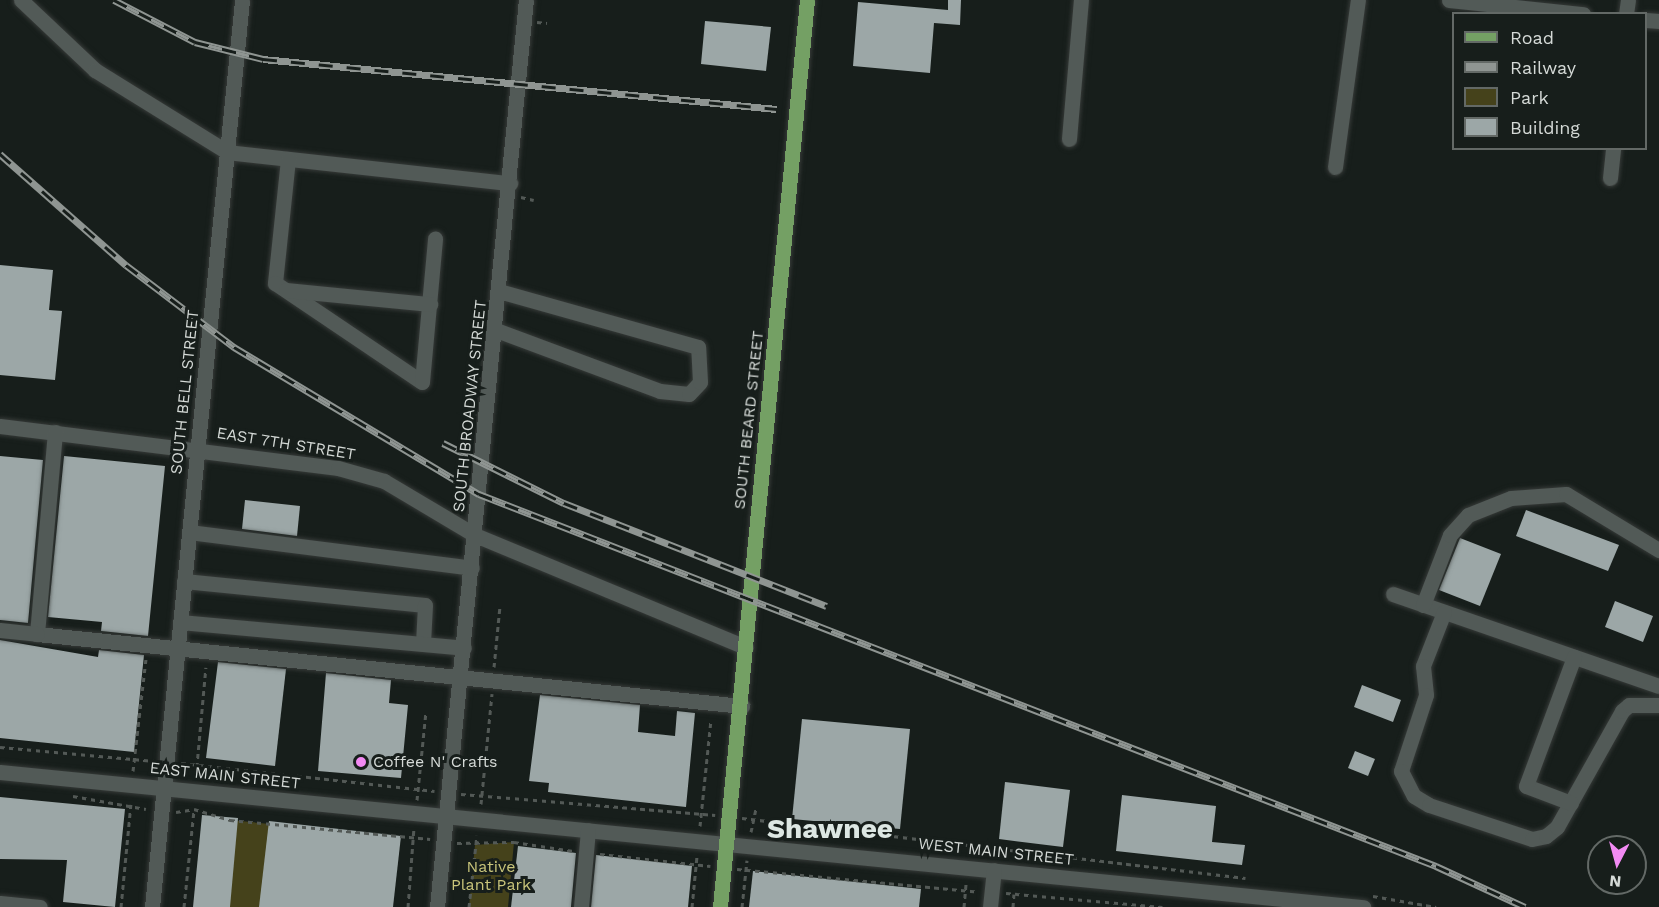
<!DOCTYPE html>
<style>
body{margin:0}
#map{position:relative;width:1659px;height:907px;overflow:hidden;background:#171e1b;font-family:"Work Sans",sans-serif}
div>[style]{position:absolute}
.green>*{inset:0;background:#45421b}
.building>*{inset:0;background:#9ca7a7}
.path>*{height:3px;margin-top:-1.5px;transform-origin:0;background:repeating-linear-gradient(90deg,#535956 0 4.5px,transparent 0 9px)}
.roads{filter:drop-shadow(0 0 2px #363a38) drop-shadow(0 0 2px #363a38)}
.minor>*{height:15px;margin:-7.5px;padding:0 7.5px;transform-origin:7.5px;border-radius:7.5px;background:#525a57}
.major>*{height:15px;margin:-7.5px;padding:0 7.5px;transform-origin:7.5px;border-radius:7.5px;background:#74a064}
.rail>*{height:7px;margin-top:-3.5px;transform-origin:0;background:repeating-linear-gradient(90deg,#171e1b 0 14px,#8f9592 0 28px);box-sizing:border-box;border-block:2px solid #8f9592}
.dots>*{width:16px;height:16px;translate:-50% -50%;box-sizing:border-box;border:3px solid #171e1b;border-radius:50%}
span{translate:-50% -50%;white-space:nowrap;text-align:center;line-height:1.15;-webkit-text-stroke:6px #171e1b;paint-order:stroke}
.street-label{font-size:16px;color:#d4d9d6}
.poi-label{font-size:16px;color:#d4d9d6}
.left{translate:0 -50%;text-align:left}
.park-label{font-size:16px;color:#c9c57b}
.town-label{font-size:28px;color:#dde7e3;font-weight:700}
.legend{position:absolute;left:1452px;top:12px;width:195px;height:138px;box-sizing:border-box;background:#171e1b;border:2px solid #636966;margin:0;padding:8px 10px;list-style:none;font-size:18px;color:#d4d9d6}
.legend li{display:flex;align-items:center;gap:12px;height:30px}
.legend b{width:30px;border:2px solid #636966}
.north{position:absolute;left:1587px;top:835px;width:60px;height:60px;box-sizing:border-box;background:#171e1b;border:2px solid #636966;border-radius:50%;rotate:186deg;font-size:16px;font-weight:700;line-height:24px;text-align:center;color:#d4d9d6}
.north::after{content:'';display:block;margin:auto;width:21px;height:27px;background:#f28af3;clip-path:polygon(50% 0,100% 100%,50% 72%,0 100%)}
</style>
<div id="map">
<div class="green">
<i style="clip-path:polygon(230px 820px,270px 824px,262px 907px,221px 907px)"></i>
<i style="clip-path:polygon(514px 842px,508px 907px,469px 907px,475px 845px)"></i>
</div>
<div class="building">
<i style="clip-path:polygon(948px 0,961px 0,960px 25px,934px 23px,930px 73px,853px 66px,858px 2px,948px 10px)"></i>
<i style="clip-path:polygon(705px 21px,771px 27px,766px 71px,701px 64px)"></i>
<i style="clip-path:polygon(0 265px,53px 270px,49px 310px,62px 311px,55px 380px,0 375px)"></i>
<i style="clip-path:polygon(0 456px,43px 460px,28px 623px,0 620px)"></i>
<i style="clip-path:polygon(64px 456px,165px 466px,148px 636px,101px 631px,102px 622px,48px 617px)"></i>
<i style="clip-path:polygon(245px 500px,300px 506px,297px 536px,242px 529px)"></i>
<i style="clip-path:polygon(1526px 510px,1619px 545px,1608px 571px,1516px 536px)"></i>
<i style="clip-path:polygon(1460px 538px,1501px 554px,1480px 606px,1439px 590px)"></i>
<i style="clip-path:polygon(1615px 601px,1653px 616px,1643px 642px,1605px 627px)"></i>
<i style="clip-path:polygon(0 640px,98px 657px,99px 650px,144px 655px,134px 752px,0 738px)"></i>
<i style="clip-path:polygon(218px 662px,286px 669px,275px 766px,206px 758px)"></i>
<i style="clip-path:polygon(326px 673px,391px 680px,389px 703px,408px 705px,401px 778px,318px 771px)"></i>
<i style="clip-path:polygon(1362px 685px,1401px 700px,1393px 722px,1354px 707px)"></i>
<i style="clip-path:polygon(540px 695px,640px 705px,638px 732px,675px 736px,677px 711px,695px 713px,686px 807px,548px 792px,549px 783px,529px 781px)"></i>
<i style="clip-path:polygon(802px 719px,910px 729px,900px 829px,792px 819px)"></i>
<i style="clip-path:polygon(1355px 751px,1375px 759px,1368px 776px,1348px 768px)"></i>
<i style="clip-path:polygon(1005px 782px,1070px 790px,1063px 847px,999px 839px)"></i>
<i style="clip-path:polygon(1122px 795px,1216px 806px,1212px 842px,1245px 845px,1242px 865px,1116px 851px)"></i>
<i style="clip-path:polygon(0 797px,125px 809px,115px 907px,63px 902px,67px 860px,0 859px)"></i>
<i style="clip-path:polygon(202px 815px,238px 818px,230px 907px,193px 907px)"></i>
<i style="clip-path:polygon(269px 821px,401px 836px,393px 907px,259px 907px)"></i>
<i style="clip-path:polygon(518px 846px,576px 853px,571px 907px,511px 907px)"></i>
<i style="clip-path:polygon(596px 855px,692px 866px,688px 907px,591px 907px)"></i>
<i style="clip-path:polygon(753px 871px,921px 889px,919px 907px,749px 907px)"></i>
</div>
<div class="path">
<i style="left:537px;top:22px;width:10px;rotate:6deg"></i>
<i style="left:521px;top:197px;width:13px;rotate:13deg"></i>
<i style="left:494px;top:667px;width:61px;rotate:-84.4deg"></i>
<i style="left:0;top:747px;width:155px;rotate:5.2deg"></i>
<i style="left:181px;top:763px;width:255px;rotate:6.3deg"></i>
<i style="left:133px;top:771px;width:114px;rotate:-83.4deg"></i>
<i style="left:196px;top:776px;width:109px;rotate:-84.8deg"></i>
<i style="left:461px;top:794px;width:255px;rotate:4.7deg"></i>
<i style="left:73px;top:796px;width:74px;rotate:10.1deg"></i>
<i style="left:417px;top:800px;width:88px;rotate:-84.2deg"></i>
<i style="left:481px;top:804px;width:111px;rotate:-84.3deg"></i>
<i style="left:176px;top:812px;width:18px;rotate:-9deg"></i>
<i style="left:194px;top:809px;width:38px;rotate:17deg"></i>
<i style="left:230px;top:820px;width:201px;rotate:5.4deg"></i>
<i style="left:742px;top:818px;width:507px;rotate:6.8deg"></i>
<i style="left:700px;top:826px;width:107px;rotate:-84.1deg"></i>
<i style="left:751px;top:832px;width:25px;rotate:-78deg"></i>
<i style="left:457px;top:843px;width:57px;rotate:-1deg"></i>
<i style="left:514px;top:842px;width:60px;rotate:8.7deg"></i>
<i style="left:600px;top:854px;width:111px;rotate:6.2deg"></i>
<i style="left:737px;top:869px;width:243px;rotate:5.4deg"></i>
<i style="left:1006px;top:893px;width:157px;rotate:5.1deg"></i>
<i style="left:1373px;top:896px;width:64px;rotate:9.9deg"></i>
<i style="left:121px;top:907px;width:103px;rotate:-84.5deg"></i>
<i style="left:184px;top:907px;width:98px;rotate:-84.1deg"></i>
<i style="left:408px;top:907px;width:80px;rotate:-85.7deg"></i>
<i style="left:469px;top:907px;width:72px;rotate:-83.7deg"></i>
<i style="left:692px;top:907px;width:51px;rotate:-84.4deg"></i>
<i style="left:742px;top:907px;width:47px;rotate:-83.9deg"></i>
<i style="left:964px;top:907px;width:25px;rotate:-85deg"></i>
<i style="left:1013px;top:907px;width:13px;rotate:-86deg"></i>
</div>
<div class="roads">
<div class="minor">
<i style="left:21px;top:0;width:102px;rotate:43.4deg"></i>
<i style="left:95px;top:70px;width:155px;rotate:31.8deg"></i>
<i style="left:227px;top:152px;width:285px;rotate:6.3deg"></i>
<i style="left:1449px;top:0;width:135px;rotate:6deg"></i>
<i style="left:1626px;top:14px;width:14px;rotate:-82deg"></i>
<i style="left:1646px;top:20px;width:13px;rotate:4deg"></i>
<i style="left:1069px;top:139px;width:140px;rotate:-85.1deg"></i>
<i style="left:288px;top:159px;width:125px;rotate:96deg"></i>
<i style="left:275px;top:283px;width:177px;rotate:34deg"></i>
<i style="left:422px;top:382px;width:144px;rotate:-84.8deg"></i>
<i style="left:1335px;top:167px;width:169px;rotate:-82.2deg"></i>
<i style="left:1610px;top:178px;width:30px;rotate:-84deg"></i>
<i style="left:286px;top:290px;width:145px;rotate:5.6deg"></i>
<i style="left:496px;top:330px;width:175px;rotate:20.4deg"></i>
<i style="left:660px;top:391px;width:29px;rotate:6deg"></i>
<i style="left:689px;top:394px;width:16px;rotate:-47deg"></i>
<i style="left:700px;top:382px;width:35px;rotate:-93deg"></i>
<i style="left:698px;top:347px;width:207px;rotate:-164.3deg"></i>
<i style="left:0;top:426px;width:341px;rotate:7.1deg"></i>
<i style="left:338px;top:468px;width:48px;rotate:15.8deg"></i>
<i style="left:384px;top:481px;width:106px;rotate:30.7deg"></i>
<i style="left:475px;top:535px;width:293px;rotate:22.5deg"></i>
<i style="left:55px;top:432px;width:203px;rotate:95.1deg"></i>
<i style="left:37px;top:634px;width:709px;rotate:5.83deg"></i>
<i style="left:189px;top:532px;width:285px;rotate:7.2deg"></i>
<i style="left:184px;top:581px;width:242px;rotate:5.7deg"></i>
<i style="left:425px;top:605px;width:39px;rotate:93deg"></i>
<i style="left:1393px;top:594px;width:281px;rotate:19.1deg"></i>
<i style="left:1423px;top:605px;width:75px;rotate:-68.9deg"></i>
<i style="left:1450px;top:535px;width:27px;rotate:-48deg"></i>
<i style="left:1468px;top:515px;width:46px;rotate:-21.6deg"></i>
<i style="left:1511px;top:498px;width:55px;rotate:-4.2deg"></i>
<i style="left:1566px;top:494px;width:109px;rotate:31.1deg"></i>
<i style="left:1444px;top:612px;width:58px;rotate:111.3deg"></i>
<i style="left:1423px;top:666px;width:29px;rotate:84deg"></i>
<i style="left:1426px;top:695px;width:80px;rotate:108.2deg"></i>
<i style="left:1401px;top:771px;width:28px;rotate:63deg"></i>
<i style="left:1414px;top:796px;width:17px;rotate:31deg"></i>
<i style="left:1429px;top:805px;width:108px;rotate:18.3deg"></i>
<i style="left:1532px;top:839px;width:14px;rotate:-12deg"></i>
<i style="left:1546px;top:836px;width:14px;rotate:-39deg"></i>
<i style="left:1557px;top:827px;width:133px;rotate:-60.7deg"></i>
<i style="left:1622px;top:711px;width:9px;rotate:-41deg"></i>
<i style="left:1629px;top:705px;width:30px"></i>
<i style="left:180px;top:622px;width:285px;rotate:5.2deg"></i>
<i style="left:0;top:630px;width:37px;rotate:6deg"></i>
<i style="left:0;top:772px;width:1370px;rotate:5.66deg"></i>
<i style="left:1571px;top:803px;width:48px;rotate:-159.3deg"></i>
<i style="left:1526px;top:786px;width:138px;rotate:-69.6deg"></i>
<i style="left:0;top:903px;width:40px;rotate:5.7deg"></i>
<i style="left:152px;top:907px;width:911px;rotate:-84.33deg"></i>
<i style="left:437px;top:907px;width:911px;rotate:-84.4deg"></i>
<i style="left:581px;top:907px;width:77px;rotate:-84.8deg"></i>
<i style="left:990px;top:907px;width:37px;rotate:-84deg"></i>
</div>
<div class="major">
<i style="left:720px;top:907px;width:911px;rotate:-84.52deg"></i>
</div>
</div>
<div class="rail">
<i style="left:114px;top:0;width:91px;rotate:27.4deg"></i>
<i style="left:195px;top:42px;width:70px;rotate:14deg"></i>
<i style="left:263px;top:59px;width:516px;rotate:5.56deg"></i>
<i style="left:0;top:154px;width:168px;rotate:41.4deg"></i>
<i style="left:126px;top:265px;width:136px;rotate:37.2deg"></i>
<i style="left:234px;top:347px;width:286px;rotate:31deg"></i>
<i style="left:479px;top:494px;width:1027px;rotate:21.24deg"></i>
<i style="left:1436px;top:866px;width:98px;rotate:24.7deg"></i>
<i style="left:443px;top:443px;width:135px;rotate:26.4deg"></i>
<i style="left:564px;top:503px;width:282px;rotate:21.4deg"></i>
</div>
<div class="dots">
<i style="left:361px;top:762px;background:#f28af3"></i>
</div>
<div class="street-label">
<span style="left:185px;top:392px;rotate:-84deg">SOUTH BELL STREET</span>
<span style="left:470px;top:406px;rotate:-84deg">SOUTH BROADWAY STREET</span>
<span style="left:749px;top:420px;rotate:-84deg">SOUTH BEARD STREET</span>
<span style="left:286px;top:444px;rotate:9deg">EAST 7TH STREET</span>
<span style="left:225px;top:776px;rotate:6deg">EAST MAIN STREET</span>
<span style="left:996px;top:852px;rotate:6deg">WEST MAIN STREET</span>
</div>
<div class="poi-label">
<span class="left" style="left:373px;top:762px">Coffee N' Crafts</span>
</div>
<div class="park-label">
<span style="left:491px;top:876px">Native<br>Plant Park</span>
</div>
<div class="town-label">
<span style="left:830px;top:829px">Shawnee</span>
</div>
<ul class="legend">
<li><b style="height:8px;background:#74a064"></b>Road</li>
<li><b style="height:8px;background:#8f9592"></b>Railway</li>
<li><b style="height:16px;background:#45421b"></b>Park</li>
<li><b style="height:16px;background:#9ca7a7"></b>Building</li>
</ul>
<div class="north">N</div>
</div>
